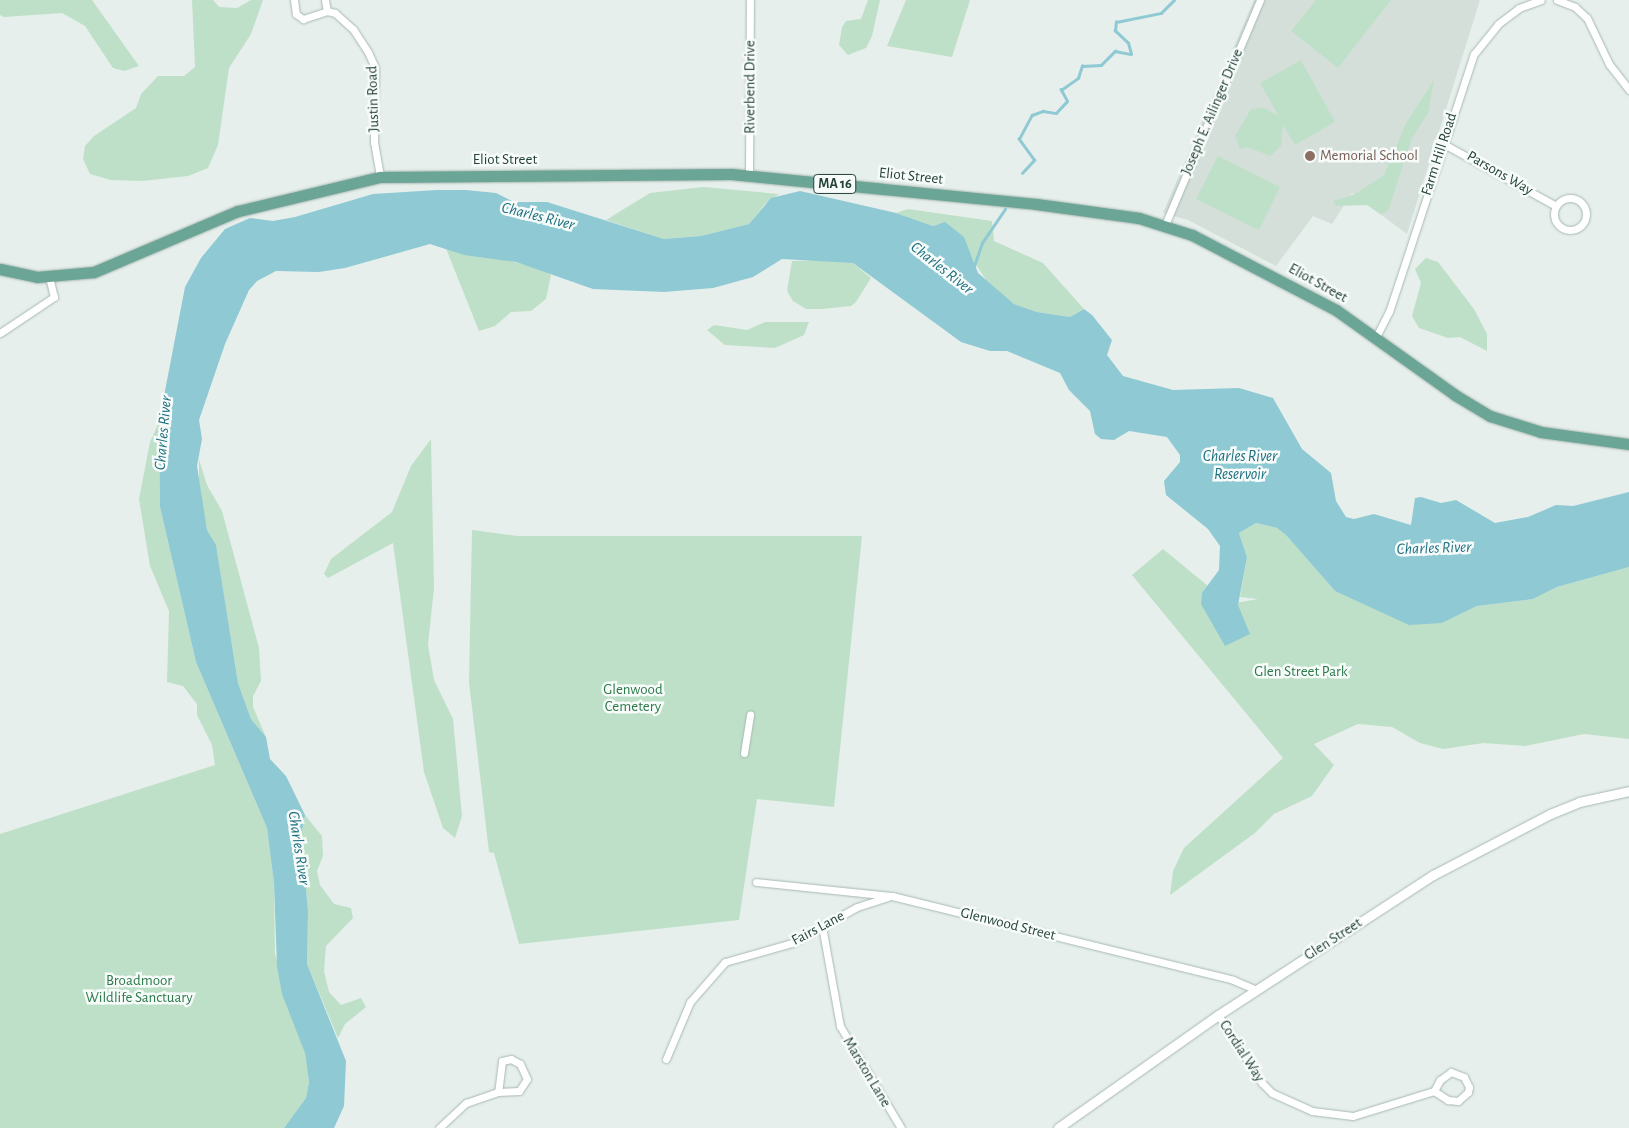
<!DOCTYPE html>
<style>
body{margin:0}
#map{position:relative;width:1629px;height:1128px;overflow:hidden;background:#e6efeb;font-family:"Alegreya Sans",sans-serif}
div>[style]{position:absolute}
.built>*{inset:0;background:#d4dfda}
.green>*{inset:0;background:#bfe0c8}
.water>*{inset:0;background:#8ec9d4}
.stream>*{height:2.5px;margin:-1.25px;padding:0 1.25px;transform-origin:1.25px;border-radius:1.25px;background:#8ec9d4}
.roads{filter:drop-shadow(0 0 1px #a8b8b2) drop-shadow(0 0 1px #a8b8b2)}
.minor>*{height:7px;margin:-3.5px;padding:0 3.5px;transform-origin:3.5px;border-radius:3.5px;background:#fff}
.minor>.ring{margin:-3.5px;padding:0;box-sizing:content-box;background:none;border:7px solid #fff;border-radius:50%}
.tertiary>*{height:9px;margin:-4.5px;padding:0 4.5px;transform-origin:4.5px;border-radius:4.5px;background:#fff}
.primary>*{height:11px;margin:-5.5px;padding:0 5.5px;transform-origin:5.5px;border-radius:5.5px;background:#6aa596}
.dots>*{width:14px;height:14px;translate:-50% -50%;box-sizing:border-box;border:2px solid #f7fbf9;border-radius:50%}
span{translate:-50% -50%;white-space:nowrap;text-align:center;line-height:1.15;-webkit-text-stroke:5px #f7fbf9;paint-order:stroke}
.shield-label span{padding:1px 4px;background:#f7fbf9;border:1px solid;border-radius:4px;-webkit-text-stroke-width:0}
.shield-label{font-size:14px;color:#24423a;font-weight:700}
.street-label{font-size:15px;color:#24423a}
.education-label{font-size:15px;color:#785e54}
.left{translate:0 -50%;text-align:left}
.park-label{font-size:15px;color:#2d7a4b}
.water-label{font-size:16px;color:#1c6f80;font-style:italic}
</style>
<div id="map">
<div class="built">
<i style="clip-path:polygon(1254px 0,1480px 0,1407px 234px,1352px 193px,1332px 224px,1313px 216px,1276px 266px,1188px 220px,1163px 213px)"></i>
</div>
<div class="green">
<i style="clip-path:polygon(0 0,92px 0,139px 66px,124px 71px,113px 68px,85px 26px,62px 13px,4px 17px,0 15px)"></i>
<i style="clip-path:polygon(192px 0,213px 0,219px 7px,237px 8px,251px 0,263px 0,251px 34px,229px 68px,218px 145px,208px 168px,188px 176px,142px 181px,111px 180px,90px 174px,83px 159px,85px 146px,94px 136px,136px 108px,141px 94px,158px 76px,184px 76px,195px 67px)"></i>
<i style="clip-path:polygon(868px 0,880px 0,872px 36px,866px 48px,848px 55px,839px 45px,842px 27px,846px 21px,861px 19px)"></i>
<i style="clip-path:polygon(906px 0,970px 0,952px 57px,887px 46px)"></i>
<i style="clip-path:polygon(1316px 0,1391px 0,1338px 68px,1291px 31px)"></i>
<i style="clip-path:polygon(1301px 60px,1335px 122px,1295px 145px,1283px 125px,1281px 146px,1270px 156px,1247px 147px,1240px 149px,1235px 136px,1251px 109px,1263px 108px,1278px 115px,1260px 83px)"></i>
<i style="clip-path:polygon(1434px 80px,1428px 113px,1412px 138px,1388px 211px,1380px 214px,1367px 205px,1336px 206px,1333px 201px,1355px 194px,1384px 175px,1406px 123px)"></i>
<i style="clip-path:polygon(1218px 156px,1280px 187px,1259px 230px,1196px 199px)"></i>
<i style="clip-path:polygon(703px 187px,779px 194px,765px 204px,749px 224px,701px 236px,664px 239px,606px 220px,650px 193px)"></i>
<i style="clip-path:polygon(908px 209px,992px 221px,994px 241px,1043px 263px,1084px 309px,1070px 317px,1037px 312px,1014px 304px,988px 283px,969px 254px,939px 224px,933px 226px,896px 213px)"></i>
<i style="clip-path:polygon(445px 246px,464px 255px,482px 254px,541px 269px,551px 275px,546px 299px,531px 311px,511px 312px,495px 326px,479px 331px)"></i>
<i style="clip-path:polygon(1426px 258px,1438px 262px,1474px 309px,1487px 334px,1487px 351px,1460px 337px,1448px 338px,1419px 328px,1412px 316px,1421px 283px,1415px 269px)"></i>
<i style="clip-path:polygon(841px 260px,853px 263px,871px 278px,856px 302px,851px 306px,822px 309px,806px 309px,793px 301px,787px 291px,792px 261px)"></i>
<i style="clip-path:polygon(765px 322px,809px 322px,804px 335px,775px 348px,725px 345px,707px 330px,714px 325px,747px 330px)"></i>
<i style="clip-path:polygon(159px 422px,160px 507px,196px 662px,267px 828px,274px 883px,275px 954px,305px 1053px,309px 1082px,306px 1098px,284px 1128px,0 1128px,0 834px,215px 765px,212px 745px,197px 715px,197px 704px,183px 686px,167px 682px,169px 611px,150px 566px,139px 499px,150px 442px)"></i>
<i style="clip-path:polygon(431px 439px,434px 588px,428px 645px,434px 680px,453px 719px,462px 816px,455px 838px,443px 828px,424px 772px,393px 543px,328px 578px,324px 574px,331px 559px,392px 512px,411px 466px)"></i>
<i style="clip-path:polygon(199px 459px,207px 485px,222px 511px,259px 648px,261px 681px,253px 696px,253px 707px,266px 737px,251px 719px,238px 683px,216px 546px,207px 530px,199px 490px)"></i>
<i style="clip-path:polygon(1256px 523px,1277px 528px,1286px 535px,1335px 591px,1442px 623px,1477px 606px,1533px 599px,1557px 587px,1629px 567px,1629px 739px,1584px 734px,1525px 746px,1484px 743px,1443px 749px,1420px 743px,1392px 727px,1358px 724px,1314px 744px,1334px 765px,1312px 796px,1274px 814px,1255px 833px,1170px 895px,1173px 871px,1184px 848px,1283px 758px,1132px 575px,1163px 549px,1230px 604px,1258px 599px,1240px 597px,1247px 557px,1239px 533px)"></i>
<i style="clip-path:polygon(472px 530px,518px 536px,862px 536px,834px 807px,757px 799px,739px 920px,519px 944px,494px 853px,489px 852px,469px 682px)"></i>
<i style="clip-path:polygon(305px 815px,322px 836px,323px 856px,317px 871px,320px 885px,334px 904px,351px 908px,353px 918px,326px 946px,324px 971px,329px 992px,341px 1005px,361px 998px,366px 1007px,345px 1024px,338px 1038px,307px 964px,308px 911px,301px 836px)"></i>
</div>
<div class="water">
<i style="clip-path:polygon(437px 190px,466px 190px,496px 193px,514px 202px,547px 202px,664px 239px,701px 236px,749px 224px,771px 198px,800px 191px,896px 213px,933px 226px,945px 222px,964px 237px,978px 273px,1014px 304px,1037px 312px,1070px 317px,1084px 309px,1092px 315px,1112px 340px,1107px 355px,1123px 376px,1173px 390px,1239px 388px,1273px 398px,1302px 449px,1331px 473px,1336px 501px,1346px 517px,1354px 519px,1374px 514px,1411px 525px,1415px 498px,1421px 497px,1441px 503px,1456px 500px,1495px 523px,1528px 517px,1556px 505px,1573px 506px,1629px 492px,1629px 567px,1557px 587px,1533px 599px,1477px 606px,1442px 623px,1409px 625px,1335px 591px,1286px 535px,1277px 528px,1256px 523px,1239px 533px,1247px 557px,1238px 605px,1250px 634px,1225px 646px,1201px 604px,1202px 593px,1219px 570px,1220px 546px,1208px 529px,1166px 495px,1164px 481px,1180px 462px,1180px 455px,1167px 437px,1129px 431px,1114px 440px,1101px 439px,1095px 434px,1090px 411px,1069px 390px,1060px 373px,1007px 351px,990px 351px,961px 342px,853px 263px,782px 259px,753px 277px,713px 288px,664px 292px,593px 289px,516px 262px,464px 255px,430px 244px,345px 268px,319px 272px,276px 271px,257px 281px,249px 290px,225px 344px,199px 420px,202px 439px,197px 466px,207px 530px,216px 545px,238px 683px,251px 719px,266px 737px,270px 759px,286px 776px,305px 815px,301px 836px,308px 911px,307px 964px,346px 1061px,344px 1106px,334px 1128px,284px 1128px,306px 1098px,309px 1082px,305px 1053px,282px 994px,277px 966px,274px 883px,267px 828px,196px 662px,160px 507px,159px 422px,185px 287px,201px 258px,225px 229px,250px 218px,273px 221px,295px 217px,373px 194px)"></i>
</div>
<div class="stream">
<i style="left:1022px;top:173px;width:18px;rotate:-47deg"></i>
<i style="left:1034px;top:160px;width:26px;rotate:-126deg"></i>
<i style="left:1019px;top:139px;width:27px;rotate:-62deg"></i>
<i style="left:1032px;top:115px;width:12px;rotate:-20deg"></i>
<i style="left:1043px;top:111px;width:13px;rotate:9deg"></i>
<i style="left:1056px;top:113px;width:16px;rotate:-47deg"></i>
<i style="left:1067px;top:101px;width:13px;rotate:-119deg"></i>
<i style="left:1061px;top:90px;width:21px;rotate:-35deg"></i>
<i style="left:1078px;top:78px;width:13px;rotate:-72deg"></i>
<i style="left:1082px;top:66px;width:19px;rotate:-3deg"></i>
<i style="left:1101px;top:65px;width:20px;rotate:-45deg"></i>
<i style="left:1115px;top:51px;width:16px;rotate:11deg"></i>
<i style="left:1131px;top:54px;width:11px;rotate:-105deg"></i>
<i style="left:1128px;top:43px;width:18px;rotate:-137deg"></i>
<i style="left:1115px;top:31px;width:9px;rotate:-84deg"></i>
<i style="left:1116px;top:22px;width:46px;rotate:-11.3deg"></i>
<i style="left:1161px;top:13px;width:18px;rotate:-45deg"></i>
<i style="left:973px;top:269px;width:28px;rotate:-71deg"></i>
<i style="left:982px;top:243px;width:41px;rotate:-55.9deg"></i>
</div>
<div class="roads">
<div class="minor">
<i style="left:294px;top:0;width:14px;rotate:82deg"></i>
<i style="left:296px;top:14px;width:9px;rotate:36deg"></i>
<i style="left:303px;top:19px;width:25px;rotate:-18deg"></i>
<i style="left:327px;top:11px;width:8px;rotate:14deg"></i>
<i style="left:335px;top:13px;width:24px;rotate:42deg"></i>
<i style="left:353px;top:29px;width:27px;rotate:57deg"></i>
<i style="left:368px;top:52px;width:17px;rotate:66deg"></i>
<i style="left:375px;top:68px;width:74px;rotate:90.8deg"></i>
<i style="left:374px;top:142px;width:36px;rotate:80deg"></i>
<i style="left:325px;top:0;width:11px;rotate:80deg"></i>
<i style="left:1557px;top:0;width:19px;rotate:21deg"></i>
<i style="left:1575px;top:7px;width:16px;rotate:43deg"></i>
<i style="left:1587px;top:18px;width:51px;rotate:64.4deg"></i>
<i style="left:1609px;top:64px;width:33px;rotate:52deg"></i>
<i style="left:1442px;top:143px;width:130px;rotate:28.9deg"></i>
<i style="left:749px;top:175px;width:175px;rotate:-89.7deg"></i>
<i class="ring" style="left:1554px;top:198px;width:25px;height:25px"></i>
<i style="left:1165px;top:225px;width:244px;rotate:-67.1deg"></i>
<i style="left:0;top:333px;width:65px;rotate:-33.7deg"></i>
<i style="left:54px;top:297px;width:21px;rotate:-104deg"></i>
<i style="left:1376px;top:337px;width:28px;rotate:-63deg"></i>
<i style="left:1389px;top:312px;width:272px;rotate:-71.8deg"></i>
<i style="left:1474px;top:54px;width:38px;rotate:-51deg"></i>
<i style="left:1498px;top:24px;width:26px;rotate:-37deg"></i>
<i style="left:1519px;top:8px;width:23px;rotate:-20deg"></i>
<i style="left:744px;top:753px;width:39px;rotate:-81deg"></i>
<i style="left:756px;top:882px;width:137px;rotate:5.9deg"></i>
<i style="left:892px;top:896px;width:351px;rotate:13.8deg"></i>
<i style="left:1233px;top:980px;width:25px;rotate:23deg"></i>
<i style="left:822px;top:926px;width:102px;rotate:79.8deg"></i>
<i style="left:840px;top:1026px;width:119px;rotate:59.1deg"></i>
<i style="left:1218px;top:1015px;width:81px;rotate:57.1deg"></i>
<i style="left:1262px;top:1083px;width:14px;rotate:45deg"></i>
<i style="left:1272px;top:1093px;width:44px;rotate:24.2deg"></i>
<i style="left:1312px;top:1111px;width:41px;rotate:7deg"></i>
<i style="left:1353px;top:1116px;width:85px;rotate:-17.2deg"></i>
<i style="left:1434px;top:1091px;width:17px;rotate:33deg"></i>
<i style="left:1448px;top:1100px;width:10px;rotate:6deg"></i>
<i style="left:1458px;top:1101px;width:13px;rotate:-42deg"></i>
<i style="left:1468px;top:1092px;width:5px;rotate:-79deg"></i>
<i style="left:1469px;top:1087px;width:11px;rotate:-117deg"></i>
<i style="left:1464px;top:1077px;width:14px;rotate:-159deg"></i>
<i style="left:1451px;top:1072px;width:14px;rotate:144deg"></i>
<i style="left:1440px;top:1080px;width:13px;rotate:119deg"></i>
<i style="left:666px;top:1059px;width:62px;rotate:-67.2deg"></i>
<i style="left:690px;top:1002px;width:53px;rotate:-48.8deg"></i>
<i style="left:725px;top:962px;width:70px;rotate:-15.8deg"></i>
<i style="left:792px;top:943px;width:74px;rotate:-29deg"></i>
<i style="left:857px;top:907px;width:32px;rotate:-18deg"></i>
<i style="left:439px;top:1128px;width:37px;rotate:-43deg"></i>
<i style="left:466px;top:1103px;width:34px;rotate:-19deg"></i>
<i style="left:498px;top:1092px;width:21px;rotate:-3deg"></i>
<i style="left:519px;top:1091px;width:14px;rotate:-56deg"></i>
<i style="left:527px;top:1079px;width:17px;rotate:-115deg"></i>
<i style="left:520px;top:1064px;width:10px;rotate:-151deg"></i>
<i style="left:511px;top:1059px;width:9px;rotate:167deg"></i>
<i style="left:502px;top:1061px;width:31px;rotate:97deg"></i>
</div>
<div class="tertiary">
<i style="left:1058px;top:1128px;width:196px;rotate:-35.2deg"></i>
<i style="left:1218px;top:1015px;width:257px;rotate:-33.1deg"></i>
<i style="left:1433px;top:875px;width:132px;rotate:-27.5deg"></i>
<i style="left:1550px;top:814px;width:31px;rotate:-22deg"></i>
<i style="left:1579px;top:802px;width:51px;rotate:-12.4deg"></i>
</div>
<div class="primary">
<i style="left:0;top:269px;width:38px;rotate:12deg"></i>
<i style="left:37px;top:277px;width:57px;rotate:-5deg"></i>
<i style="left:94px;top:272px;width:156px;rotate:-23deg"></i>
<i style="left:238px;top:211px;width:146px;rotate:-13.5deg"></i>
<i style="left:380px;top:177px;width:351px;rotate:-0.5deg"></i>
<i style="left:731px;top:174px;width:306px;rotate:5.6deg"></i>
<i style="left:1036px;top:204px;width:104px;rotate:7.7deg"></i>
<i style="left:1139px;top:218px;width:56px;rotate:17.8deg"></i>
<i style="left:1192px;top:235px;width:162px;rotate:27.5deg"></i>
<i style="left:1336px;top:310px;width:146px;rotate:35.5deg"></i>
<i style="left:1455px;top:395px;width:41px;rotate:31deg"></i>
<i style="left:1490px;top:416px;width:53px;rotate:17.4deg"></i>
<i style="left:1541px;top:432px;width:89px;rotate:7.8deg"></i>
</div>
</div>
<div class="dots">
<i style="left:1310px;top:156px;background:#8d6e63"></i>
</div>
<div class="shield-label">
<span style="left:835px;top:184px">MA 16</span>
</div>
<div class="street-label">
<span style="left:750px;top:87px;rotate:-90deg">Riverbend Drive</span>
<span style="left:373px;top:99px;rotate:-92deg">Justin Road</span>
<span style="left:1212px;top:112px;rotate:-67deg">Joseph E. Ailinger Drive</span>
<span style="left:1439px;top:154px;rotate:-72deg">Farm Hill Road</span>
<span style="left:505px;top:160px">Eliot Street</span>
<span style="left:1500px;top:173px;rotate:30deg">Parsons Way</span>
<span style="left:911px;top:176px;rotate:6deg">Eliot Street</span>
<span style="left:1318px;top:283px;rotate:29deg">Eliot Street</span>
<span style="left:1008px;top:924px;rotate:14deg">Glenwood Street</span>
<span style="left:818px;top:928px;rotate:-28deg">Fairs Lane</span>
<span style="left:1333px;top:939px;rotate:-33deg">Glen Street</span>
<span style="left:1242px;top:1051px;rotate:57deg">Cordial Way</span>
<span style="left:867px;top:1072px;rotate:59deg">Marston Lane</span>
</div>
<div class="education-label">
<span class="left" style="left:1320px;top:156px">Memorial School</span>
</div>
<div class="park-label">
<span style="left:1301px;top:672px">Glen Street Park</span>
<span style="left:633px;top:698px">Glenwood<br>Cemetery</span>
<span style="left:139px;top:989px">Broadmoor<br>Wildlife Sanctuary</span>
</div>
<div class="water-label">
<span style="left:538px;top:216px;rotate:14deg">Charles River</span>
<span style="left:942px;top:268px;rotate:38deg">Charles River</span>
<span style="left:163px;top:433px;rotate:-85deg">Charles River</span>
<span style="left:1240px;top:465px">Charles River<br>Reservoir</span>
<span style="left:1434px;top:548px;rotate:-2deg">Charles River</span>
<span style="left:299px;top:848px;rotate:81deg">Charles River</span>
</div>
</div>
